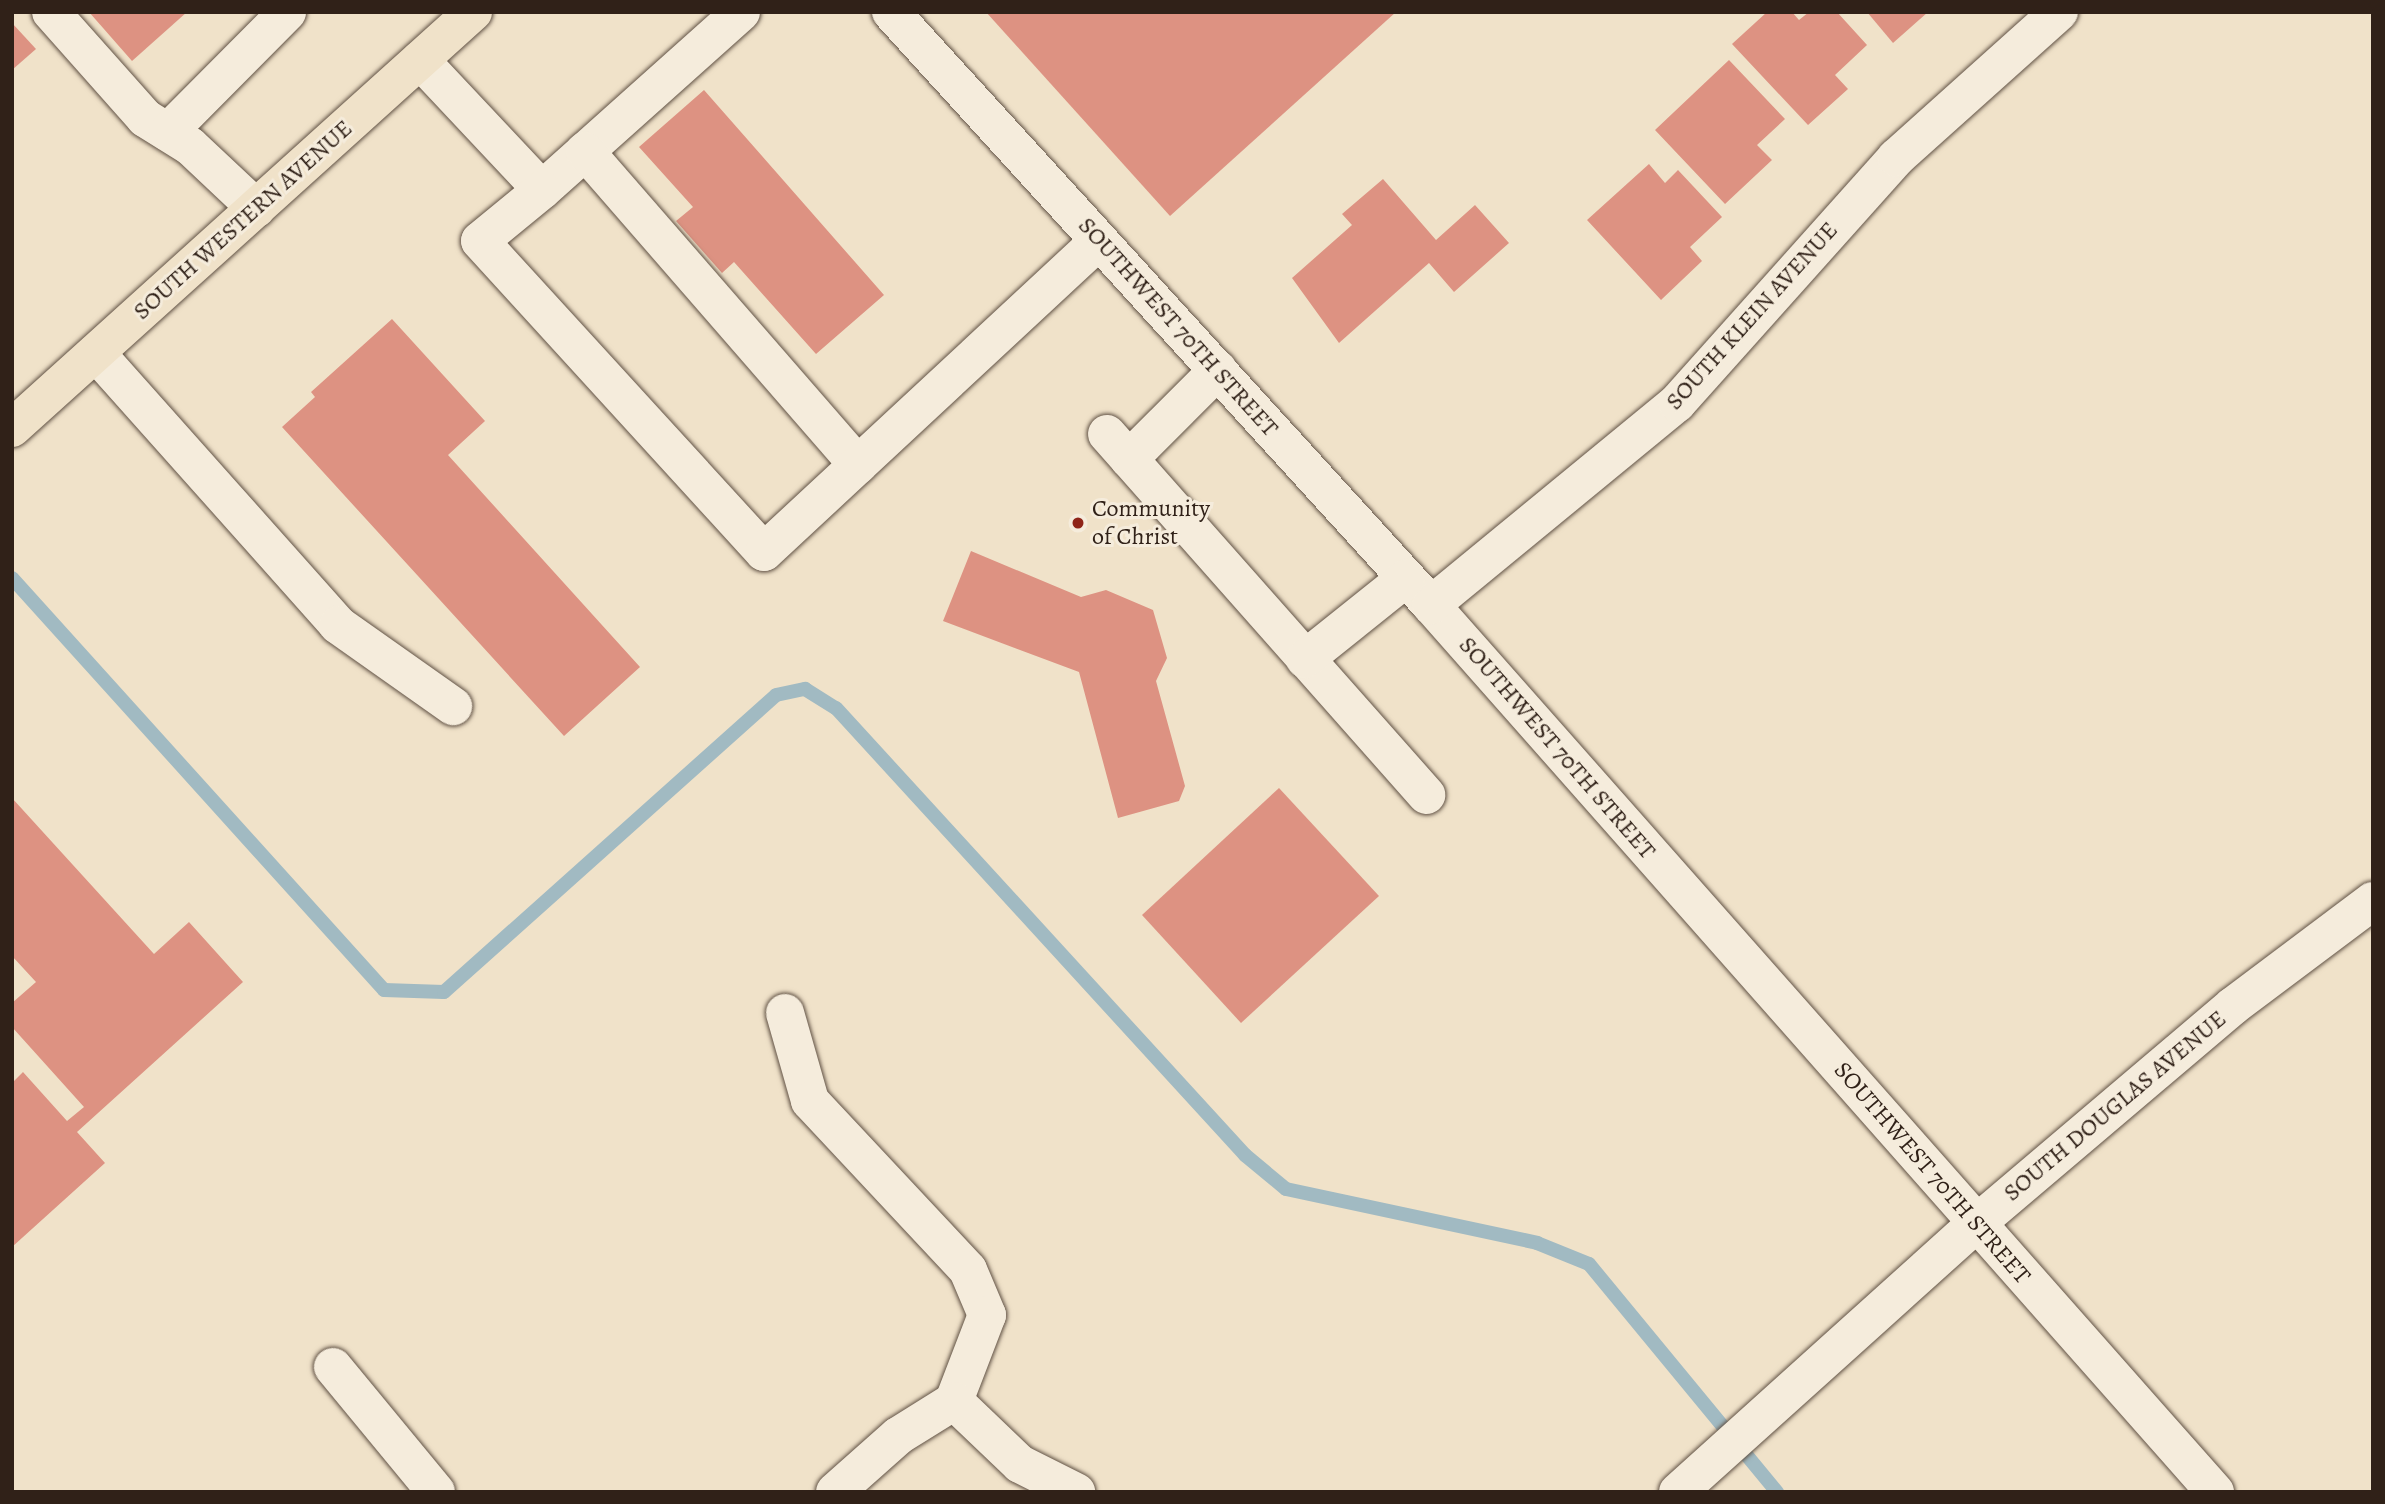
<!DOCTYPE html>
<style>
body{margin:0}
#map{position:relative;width:2385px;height:1504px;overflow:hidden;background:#f0e2c9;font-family:Alegreya,serif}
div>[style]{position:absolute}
.stream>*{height:14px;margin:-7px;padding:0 7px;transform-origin:7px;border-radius:7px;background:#a1bac2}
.building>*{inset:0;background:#dd9282}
.roads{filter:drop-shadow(0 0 2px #605144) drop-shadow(0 0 2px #605144)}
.minor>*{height:38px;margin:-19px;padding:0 19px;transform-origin:19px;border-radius:19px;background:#f5ecdc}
.major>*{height:38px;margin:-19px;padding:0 19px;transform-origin:19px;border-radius:19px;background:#f0e2c9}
.dots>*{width:19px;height:19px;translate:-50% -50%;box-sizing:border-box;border:4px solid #f5ecdc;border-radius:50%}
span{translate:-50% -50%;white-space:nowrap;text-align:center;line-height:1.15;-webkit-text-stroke:6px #f5ecdc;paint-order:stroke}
.street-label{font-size:24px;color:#302118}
.poi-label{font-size:24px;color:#302118}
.left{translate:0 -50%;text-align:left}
.frame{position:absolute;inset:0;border:14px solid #302118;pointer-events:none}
</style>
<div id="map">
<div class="stream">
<i style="left:12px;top:578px;width:555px;rotate:47.92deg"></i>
<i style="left:384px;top:990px;width:60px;rotate:1.9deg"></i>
<i style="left:444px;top:992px;width:445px;rotate:-41.8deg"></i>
<i style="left:776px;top:695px;width:30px;rotate:-12deg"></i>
<i style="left:805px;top:689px;width:36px;rotate:32deg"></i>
<i style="left:836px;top:708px;width:606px;rotate:47.54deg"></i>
<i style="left:1245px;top:1155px;width:53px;rotate:39.7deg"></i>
<i style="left:1286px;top:1189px;width:257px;rotate:12.1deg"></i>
<i style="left:1537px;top:1243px;width:56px;rotate:22deg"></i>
<i style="left:1589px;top:1264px;width:296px;rotate:50.5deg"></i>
</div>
<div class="building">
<i style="clip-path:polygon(89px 12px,187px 12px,132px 61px)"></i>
<i style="clip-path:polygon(986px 12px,1396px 12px,1170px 216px)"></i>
<i style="clip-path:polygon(1767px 12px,1792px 12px,1799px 20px,1809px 12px,1837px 12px,1867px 45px,1835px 75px,1848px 89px,1808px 125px,1732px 44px)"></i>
<i style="clip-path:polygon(1867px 12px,1928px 12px,1893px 43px)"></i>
<i style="clip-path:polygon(12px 23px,36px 49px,12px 70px)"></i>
<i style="clip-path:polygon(1729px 60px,1785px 119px,1757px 145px,1772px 160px,1725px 204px,1655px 130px)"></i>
<i style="clip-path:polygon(704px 90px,884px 295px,816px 354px,734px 262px,722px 273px,676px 221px,693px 207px,639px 147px)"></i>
<i style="clip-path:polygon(1649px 164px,1665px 183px,1678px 170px,1722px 217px,1690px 247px,1702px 261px,1661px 300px,1587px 220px)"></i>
<i style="clip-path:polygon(1383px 179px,1436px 240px,1475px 205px,1509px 243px,1454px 292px,1429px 263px,1339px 343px,1292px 278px,1352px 225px,1342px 214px)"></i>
<i style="clip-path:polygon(392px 319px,485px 421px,448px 455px,640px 667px,564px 736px,282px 427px,315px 397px,311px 392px)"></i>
<i style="clip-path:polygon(971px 551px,1081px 597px,1106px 590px,1153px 610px,1167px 658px,1156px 681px,1185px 786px,1179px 801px,1118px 818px,1079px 672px,943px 621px)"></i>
<i style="clip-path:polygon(1279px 788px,1379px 896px,1241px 1023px,1142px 915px)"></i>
<i style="clip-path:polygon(12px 798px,154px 954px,189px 922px,243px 982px,77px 1132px,105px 1163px,12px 1247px,12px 1083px,23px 1072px,67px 1121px,84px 1107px,12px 1027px,12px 1003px,36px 982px,12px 956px)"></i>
</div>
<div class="roads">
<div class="minor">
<i style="left:51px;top:12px;width:142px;rotate:48.4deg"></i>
<i style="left:145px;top:118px;width:53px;rotate:31.9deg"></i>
<i style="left:190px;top:146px;width:91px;rotate:43.2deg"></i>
<i style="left:891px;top:12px;width:802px;rotate:47.68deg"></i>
<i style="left:1431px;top:605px;width:1184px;rotate:48.53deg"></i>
<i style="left:420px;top:60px;width:178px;rotate:46.8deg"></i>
<i style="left:542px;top:190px;width:267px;rotate:-41.8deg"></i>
<i style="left:168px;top:132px;width:169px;rotate:-45.2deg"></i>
<i style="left:585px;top:151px;width:416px;rotate:49deg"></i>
<i style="left:542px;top:190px;width:80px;rotate:140.6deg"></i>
<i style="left:480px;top:241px;width:421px;rotate:47.6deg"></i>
<i style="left:764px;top:552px;width:457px;rotate:-42.9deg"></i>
<i style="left:96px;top:353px;width:364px;rotate:48.3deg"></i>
<i style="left:338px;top:625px;width:141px;rotate:35.2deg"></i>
<i style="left:1107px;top:434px;width:482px;rotate:48.5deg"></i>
<i style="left:1129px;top:459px;width:126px;rotate:-45deg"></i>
<i style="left:1431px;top:605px;width:318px;rotate:-39.4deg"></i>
<i style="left:1677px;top:403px;width:329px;rotate:-48.2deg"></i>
<i style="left:1896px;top:158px;width:219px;rotate:-41.9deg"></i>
<i style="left:1305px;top:659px;width:129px;rotate:-38.7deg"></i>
<i style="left:785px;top:1013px;width:91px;rotate:74.1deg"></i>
<i style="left:810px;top:1101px;width:231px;rotate:46.9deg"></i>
<i style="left:968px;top:1270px;width:49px;rotate:67.1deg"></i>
<i style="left:987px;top:1315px;width:92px;rotate:111deg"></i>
<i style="left:954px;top:1401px;width:91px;rotate:43.7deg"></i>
<i style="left:1020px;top:1464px;width:63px;rotate:26.6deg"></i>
<i style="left:333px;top:1367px;width:162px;rotate:50.5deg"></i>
<i style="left:835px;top:1492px;width:84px;rotate:-41.6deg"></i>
<i style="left:898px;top:1436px;width:66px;rotate:-32deg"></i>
<i style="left:1678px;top:1492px;width:401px;rotate:-42deg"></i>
<i style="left:1976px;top:1224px;width:337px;rotate:-40.3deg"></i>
<i style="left:2233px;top:1006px;width:175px;rotate:-36.9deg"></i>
</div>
<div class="major">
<i style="left:12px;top:428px;width:621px;rotate:-42.06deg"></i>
</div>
</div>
<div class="dots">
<i style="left:1078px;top:523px;background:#8f2418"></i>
</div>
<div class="street-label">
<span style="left:243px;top:220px;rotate:-42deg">SOUTH WESTERN AVENUE</span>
<span style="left:1752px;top:316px;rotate:-48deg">SOUTH KLEIN AVENUE</span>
<span style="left:1178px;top:327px;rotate:48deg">SOUTHWEST 70TH STREET</span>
<span style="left:1557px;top:748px;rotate:49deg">SOUTHWEST 70TH STREET</span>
<span style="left:2115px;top:1106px;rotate:-40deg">SOUTH DOUGLAS AVENUE</span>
<span style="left:1932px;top:1173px;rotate:49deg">SOUTHWEST 70TH STREET</span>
</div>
<div class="poi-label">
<span class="left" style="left:1092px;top:523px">Community<br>of Christ</span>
</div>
<div class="frame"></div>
</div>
